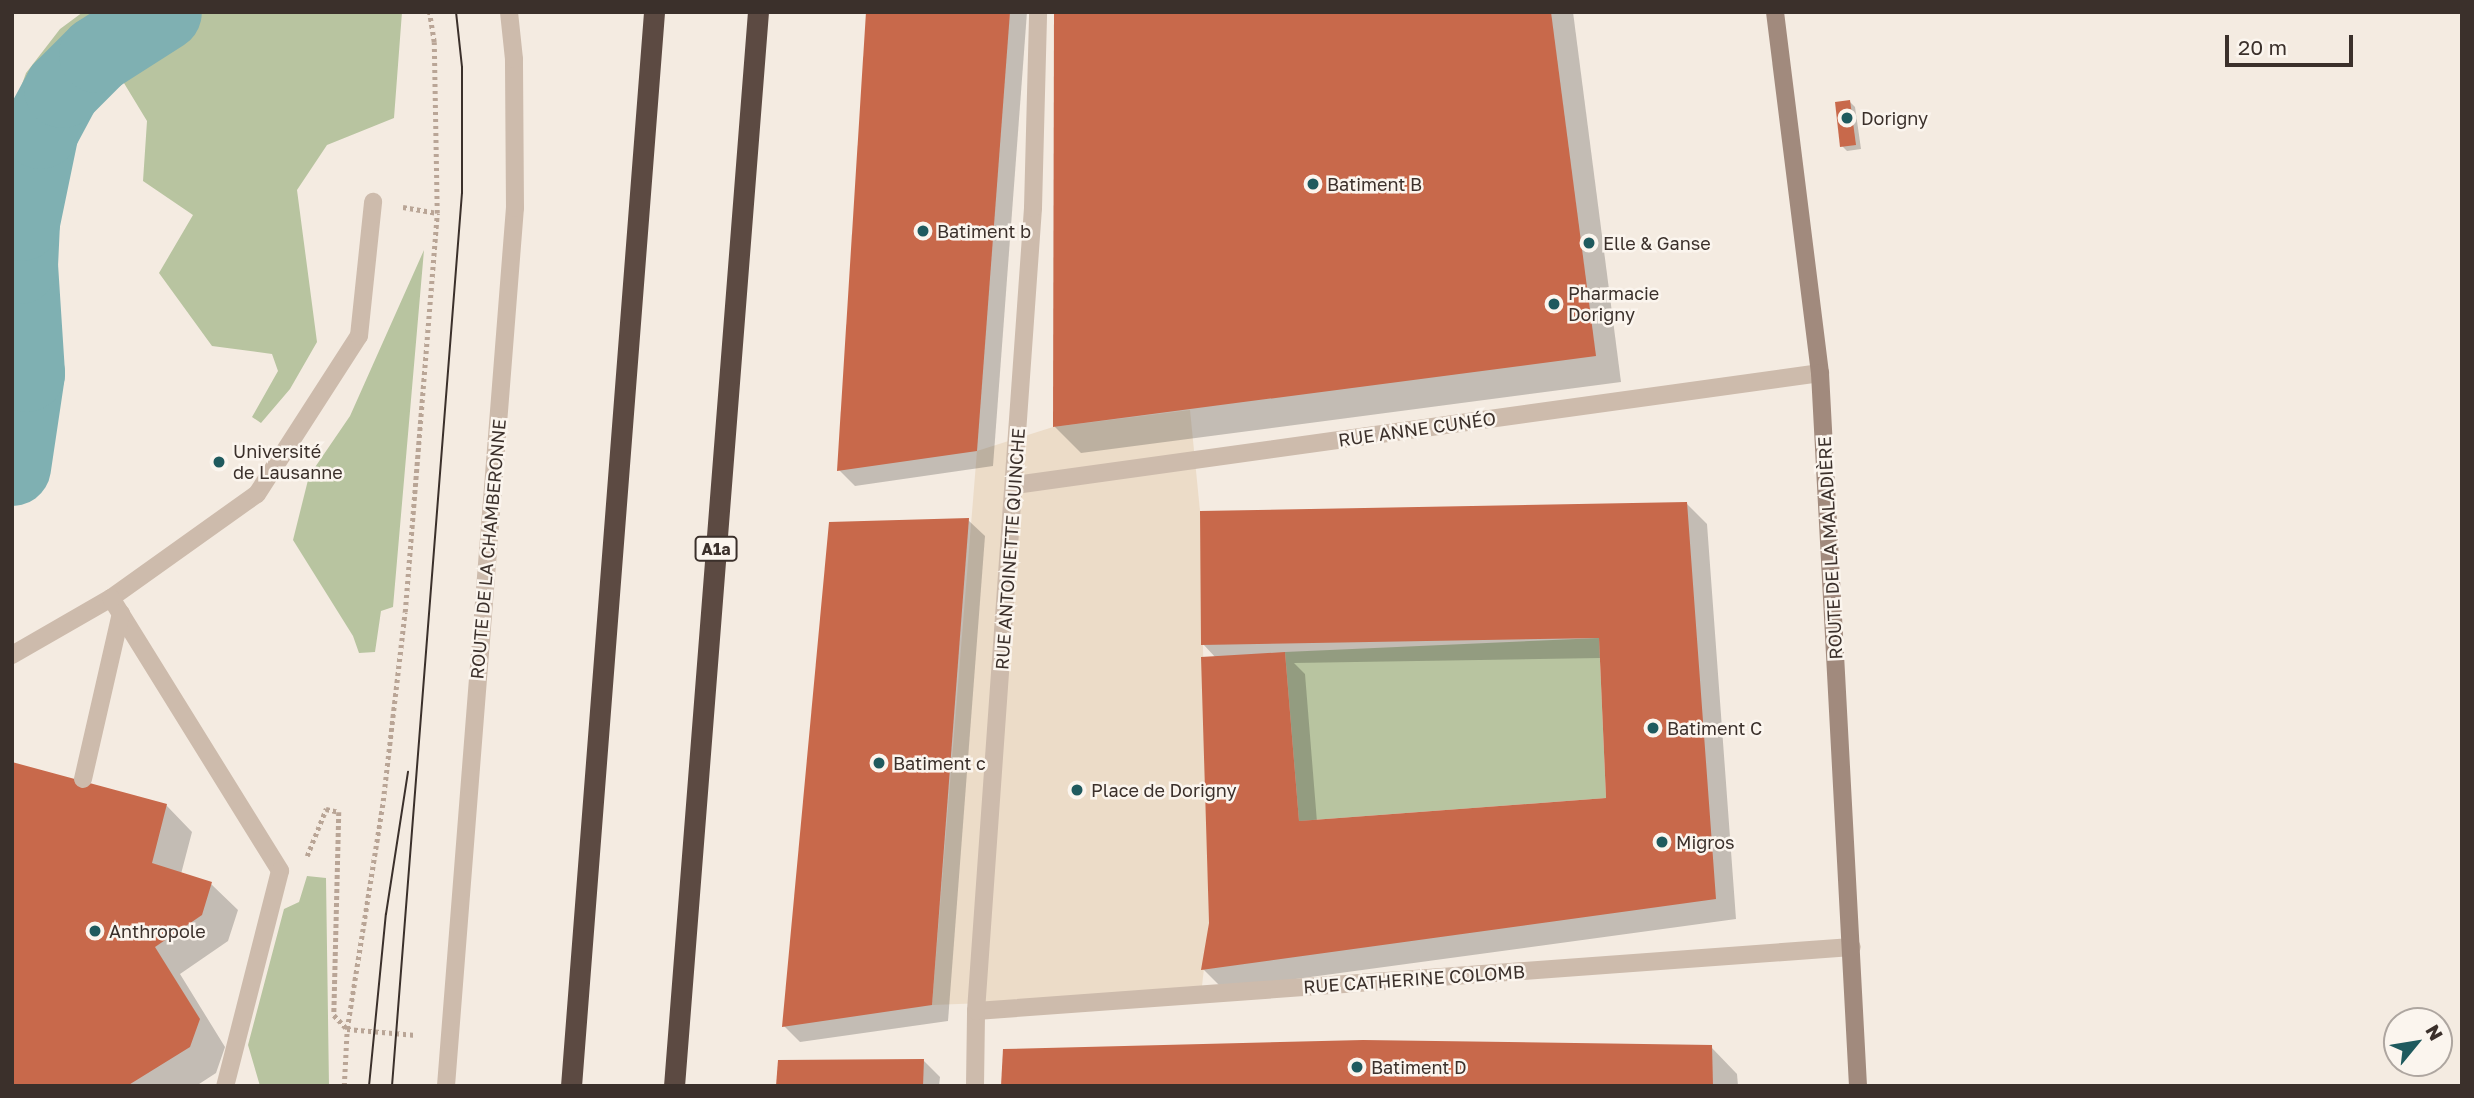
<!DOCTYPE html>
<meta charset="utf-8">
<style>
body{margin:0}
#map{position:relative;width:2474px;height:1098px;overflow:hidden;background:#f4ebe1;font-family:"Golos Text",sans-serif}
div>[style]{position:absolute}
.green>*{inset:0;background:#b8c4a0}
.plaza>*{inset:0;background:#ecdcc8}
.shadow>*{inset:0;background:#0003}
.river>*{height:77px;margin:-38.5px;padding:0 38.5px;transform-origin:38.5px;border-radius:38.5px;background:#7fb0b2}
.building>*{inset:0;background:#c8694b}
.path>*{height:4.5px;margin-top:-2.25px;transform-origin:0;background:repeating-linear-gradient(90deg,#b9a596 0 3.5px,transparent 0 7px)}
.service>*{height:18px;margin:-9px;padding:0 9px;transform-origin:9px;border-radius:9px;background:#cdbbac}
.pedestrian>*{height:18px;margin:-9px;padding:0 9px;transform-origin:9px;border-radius:9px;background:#cdbbac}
.minor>*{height:18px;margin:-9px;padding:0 9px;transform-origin:9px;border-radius:9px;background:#cdbbac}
.secondary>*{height:18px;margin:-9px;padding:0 9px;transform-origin:9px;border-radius:9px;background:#a18a7d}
.motorway>*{height:21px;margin:-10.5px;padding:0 10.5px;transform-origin:10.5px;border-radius:10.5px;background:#5c4a42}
.tram>*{height:2px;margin:-1px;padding:0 1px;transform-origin:1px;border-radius:1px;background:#3b302b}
.dots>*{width:19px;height:19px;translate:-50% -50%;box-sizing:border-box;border:4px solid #fbf5ee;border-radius:50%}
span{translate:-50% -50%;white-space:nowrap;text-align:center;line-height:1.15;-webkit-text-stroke:5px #fbf5ee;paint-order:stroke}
.shield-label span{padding:2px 5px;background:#fbf5ee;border:2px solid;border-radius:5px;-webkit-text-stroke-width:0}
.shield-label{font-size:16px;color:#3b302b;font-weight:700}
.poi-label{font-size:18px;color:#3b302b}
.left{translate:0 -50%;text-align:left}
.street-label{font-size:18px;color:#3b302b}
.frame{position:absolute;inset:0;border:14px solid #3b302b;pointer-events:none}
.north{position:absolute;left:2383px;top:1007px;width:70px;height:70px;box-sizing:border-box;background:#fbf5ee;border:2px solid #aea6a0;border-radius:50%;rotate:60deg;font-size:19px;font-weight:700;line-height:28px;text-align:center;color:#3b302b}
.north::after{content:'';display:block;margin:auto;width:24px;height:32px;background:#1f5a5e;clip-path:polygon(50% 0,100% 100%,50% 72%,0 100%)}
.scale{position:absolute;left:2225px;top:35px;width:128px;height:32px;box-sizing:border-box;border:4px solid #3b302b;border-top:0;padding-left:9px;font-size:21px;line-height:24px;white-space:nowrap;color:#3b302b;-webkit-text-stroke:5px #fbf5ee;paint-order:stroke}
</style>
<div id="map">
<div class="green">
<i style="clip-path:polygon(83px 12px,402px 12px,394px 118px,327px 145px,297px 190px,317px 342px,290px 389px,261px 423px,252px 417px,278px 371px,272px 354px,212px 346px,159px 273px,193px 215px,143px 181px,147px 121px,113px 65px,87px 40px,46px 94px,19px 143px,12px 138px,12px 112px,26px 73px,60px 29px)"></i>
<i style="clip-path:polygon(424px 250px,393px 607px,381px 611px,375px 652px,359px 653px,353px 636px,293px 540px,309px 476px,350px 416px)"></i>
<i style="clip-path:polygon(1599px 638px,1606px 798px,1299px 821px,1285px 652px)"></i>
<i style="clip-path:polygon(307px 876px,326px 878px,329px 1086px,260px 1086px,248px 1045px,284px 909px,299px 902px)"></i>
</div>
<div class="plaza">
<i style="clip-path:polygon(1190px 410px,1200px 511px,1209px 923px,1201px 995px,932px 1005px,977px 451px,1053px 427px)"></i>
</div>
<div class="shadow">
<i style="clip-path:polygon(868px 12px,1027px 12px,993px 466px,855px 486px,839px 470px)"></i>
<i style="clip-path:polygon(1056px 12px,1573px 12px,1621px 382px,1081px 453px,1055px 427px)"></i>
<i style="clip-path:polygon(1850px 102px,1855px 107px,1861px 149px,1847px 151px,1842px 146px)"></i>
<i style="clip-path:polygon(evenodd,1687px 504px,1707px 524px,1736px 919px,1223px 989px,1203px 969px,1210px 923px,1216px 658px,1203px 644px,1687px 504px,1601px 658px,1608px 800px,1317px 822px,1305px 674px,1294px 663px,1601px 658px)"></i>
<i style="clip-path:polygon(968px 520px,985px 536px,948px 1021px,800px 1042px,784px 1026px)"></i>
<i style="clip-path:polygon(166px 805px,192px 832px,181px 874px,211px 884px,238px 910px,228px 941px,180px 974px,225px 1047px,216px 1073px,196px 1086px,12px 1086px)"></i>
<i style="clip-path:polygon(1711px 1047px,1737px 1074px,1738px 1086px,1002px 1086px)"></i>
<i style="clip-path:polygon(924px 1061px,940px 1077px,939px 1086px,778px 1086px)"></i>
</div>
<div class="river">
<i style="left:12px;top:467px;width:95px;rotate:-81.5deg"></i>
<i style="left:26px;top:373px;width:108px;rotate:-93.7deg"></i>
<i style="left:19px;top:265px;width:43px;rotate:-87.3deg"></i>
<i style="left:21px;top:222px;width:94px;rotate:-78.3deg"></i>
<i style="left:40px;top:130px;width:47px;rotate:-61.8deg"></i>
<i style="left:62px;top:89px;width:49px;rotate:-45deg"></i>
<i style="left:97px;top:54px;width:78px;rotate:-32.5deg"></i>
</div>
<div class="building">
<i style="clip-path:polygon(866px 12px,1010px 12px,977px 451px,837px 471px)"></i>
<i style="clip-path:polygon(1054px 12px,1551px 12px,1596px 356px,1053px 427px)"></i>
<i style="clip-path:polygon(1850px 100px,1856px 145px,1840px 147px,1835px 102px)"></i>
<i style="clip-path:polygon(1687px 502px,1716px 899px,1201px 970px,1209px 923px,1201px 657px,1285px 652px,1299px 821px,1606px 798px,1599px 638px,1201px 645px,1200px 511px)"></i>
<i style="clip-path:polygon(969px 518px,932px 1005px,782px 1027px,829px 522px)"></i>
<i style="clip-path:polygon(12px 762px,167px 804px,152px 863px,212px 882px,202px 915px,155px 947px,200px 1019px,190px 1047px,127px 1086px,12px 1086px)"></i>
<i style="clip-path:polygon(1363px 1040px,1712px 1045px,1713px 1086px,1001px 1086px,1003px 1049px)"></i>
<i style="clip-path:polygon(924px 1059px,923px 1086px,776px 1086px,778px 1060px)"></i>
</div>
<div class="path">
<i style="left:403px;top:207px;width:35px;rotate:10deg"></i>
<i style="left:307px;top:856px;width:51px;rotate:-68deg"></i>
<i style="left:326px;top:809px;width:13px;rotate:13deg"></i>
<i style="left:339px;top:812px;width:203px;rotate:91.4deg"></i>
<i style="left:334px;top:1015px;width:19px;rotate:47deg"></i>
<i style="left:347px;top:1029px;width:69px;rotate:5deg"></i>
<i style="left:344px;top:1086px;width:57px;rotate:-87deg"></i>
<i style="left:347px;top:1029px;width:231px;rotate:-81deg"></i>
<i style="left:383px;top:801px;width:190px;rotate:-83.4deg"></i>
<i style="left:405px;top:612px;width:400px;rotate:-85.4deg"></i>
<i style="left:437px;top:213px;width:171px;rotate:-91deg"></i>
<i style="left:434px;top:42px;width:30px;rotate:-99deg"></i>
</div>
<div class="service">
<i style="left:12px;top:655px;width:114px;rotate:-29.9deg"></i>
<i style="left:111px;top:598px;width:179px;rotate:-35.5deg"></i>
<i style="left:257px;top:494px;width:188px;rotate:-57.2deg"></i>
<i style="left:359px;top:336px;width:135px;rotate:-84deg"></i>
</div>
<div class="pedestrian">
<i style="left:1015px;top:485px;width:813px;rotate:-7.92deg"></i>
<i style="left:111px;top:598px;width:321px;rotate:58.2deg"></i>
<i style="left:280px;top:871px;width:222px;rotate:104.3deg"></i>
<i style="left:83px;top:779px;width:170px;rotate:-77.1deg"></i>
<i style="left:976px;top:1011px;width:878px;rotate:-4.18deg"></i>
<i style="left:975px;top:1086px;width:75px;rotate:-89.2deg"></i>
<i style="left:976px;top:1011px;width:805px;rotate:-85.94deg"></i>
<i style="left:1033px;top:208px;width:196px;rotate:-88.5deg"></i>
</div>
<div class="minor">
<i style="left:446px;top:1086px;width:881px;rotate:-85.51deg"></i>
<i style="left:515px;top:208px;width:149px;rotate:-90.4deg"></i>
<i style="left:514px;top:59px;width:47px;rotate:-96.1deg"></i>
</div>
<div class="secondary">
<i style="left:1775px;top:12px;width:364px;rotate:82.9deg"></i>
<i style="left:1820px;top:373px;width:714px;rotate:86.95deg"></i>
</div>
<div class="motorway">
<i style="left:571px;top:1086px;width:1077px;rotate:-85.58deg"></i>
<i style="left:674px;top:1086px;width:1077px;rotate:-85.53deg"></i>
</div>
<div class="tram">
<i style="left:369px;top:1086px;width:173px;rotate:-84.4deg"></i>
<i style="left:386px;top:914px;width:144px;rotate:-81.2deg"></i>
<i style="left:392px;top:1086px;width:896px;rotate:-85.52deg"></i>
<i style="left:462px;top:193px;width:126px;rotate:-90deg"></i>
<i style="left:462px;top:67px;width:55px;rotate:-96.2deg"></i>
</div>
<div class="dots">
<i style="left:1847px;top:118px;background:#1f5a5e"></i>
<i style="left:1313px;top:184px;background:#1f5a5e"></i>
<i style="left:923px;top:231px;background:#1f5a5e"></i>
<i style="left:1589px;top:243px;background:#1f5a5e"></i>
<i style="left:1554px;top:304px;background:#1f5a5e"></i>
<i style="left:219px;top:462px;background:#1f5a5e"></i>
<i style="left:1653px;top:728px;background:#1f5a5e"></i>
<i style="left:879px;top:763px;background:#1f5a5e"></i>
<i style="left:1077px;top:790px;background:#1f5a5e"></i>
<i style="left:1662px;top:842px;background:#1f5a5e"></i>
<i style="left:95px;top:931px;background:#1f5a5e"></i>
<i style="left:1357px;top:1067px;background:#1f5a5e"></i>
</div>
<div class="shield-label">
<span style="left:716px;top:549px">A1a</span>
</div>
<div class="poi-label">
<span class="left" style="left:1861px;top:118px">Dorigny</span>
<span class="left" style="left:1327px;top:184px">Batiment B</span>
<span class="left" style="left:937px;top:231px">Batiment b</span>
<span class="left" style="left:1603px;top:243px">Elle &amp; Ganse</span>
<span class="left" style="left:1568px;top:304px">Pharmacie<br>Dorigny</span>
<span class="left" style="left:233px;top:462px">Université<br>de Lausanne</span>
<span class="left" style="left:1667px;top:728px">Batiment C</span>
<span class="left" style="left:893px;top:763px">Batiment c</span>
<span class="left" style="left:1091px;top:790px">Place de Dorigny</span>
<span class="left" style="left:1676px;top:842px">Migros</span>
<span class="left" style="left:109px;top:931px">Anthropole</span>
<span class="left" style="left:1371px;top:1067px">Batiment D</span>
</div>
<div class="street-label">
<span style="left:1417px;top:429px;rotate:-8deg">RUE ANNE CUNÉO</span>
<span style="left:1830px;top:548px;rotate:-93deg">ROUTE DE LA MALADIÈRE</span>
<span style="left:488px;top:549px;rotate:-85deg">ROUTE DE LA CHAMBERONNE</span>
<span style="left:1010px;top:549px;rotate:-86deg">RUE ANTOINETTE QUINCHE</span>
<span style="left:1414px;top:979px;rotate:-4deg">RUE CATHERINE COLOMB</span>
</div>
<div class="frame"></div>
<div class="north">N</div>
<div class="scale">20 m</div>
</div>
